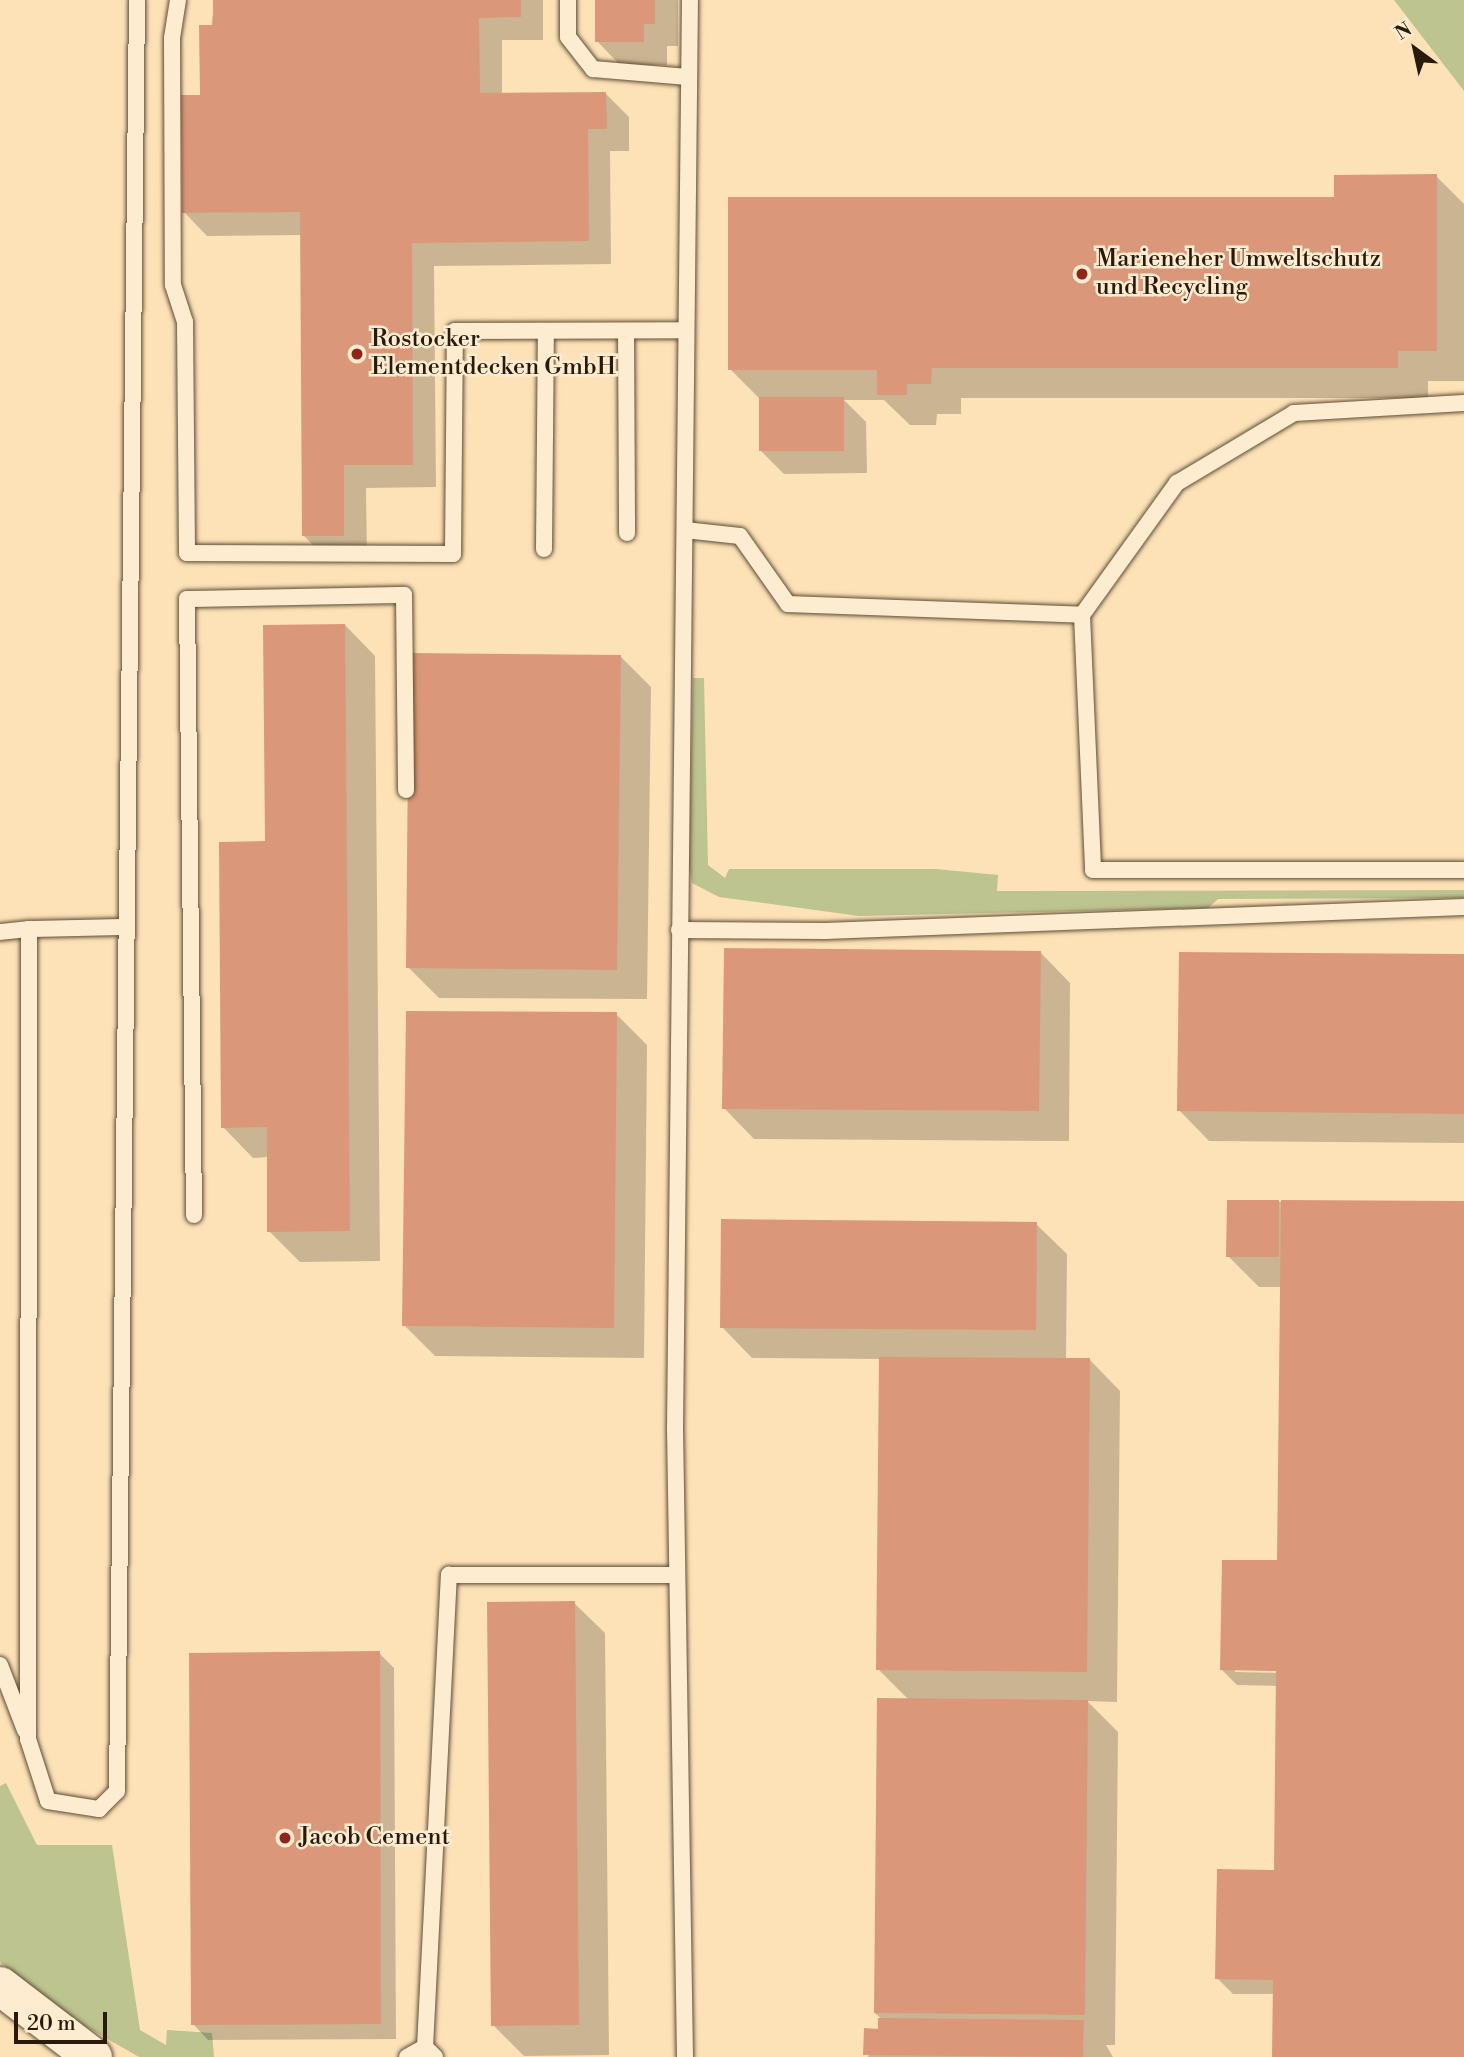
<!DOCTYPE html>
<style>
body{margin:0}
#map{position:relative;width:1464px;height:2057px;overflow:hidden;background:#fde2b7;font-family:"Libre Bodoni",serif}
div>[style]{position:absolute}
.green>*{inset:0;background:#bdc490}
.shadow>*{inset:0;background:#0003}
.building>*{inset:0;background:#db977a}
.roads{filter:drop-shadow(0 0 2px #5d4d36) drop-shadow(0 0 2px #5d4d36)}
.lane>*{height:16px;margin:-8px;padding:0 8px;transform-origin:8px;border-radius:8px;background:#feecd0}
.secondary>*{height:38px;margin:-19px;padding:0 19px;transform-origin:19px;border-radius:19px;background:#feecd0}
.dots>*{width:19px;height:19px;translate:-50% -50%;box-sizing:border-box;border:4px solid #feecd0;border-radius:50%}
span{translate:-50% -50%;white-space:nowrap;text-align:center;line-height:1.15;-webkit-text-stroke:5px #feecd0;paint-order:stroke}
.poi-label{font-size:24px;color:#281b0b}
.left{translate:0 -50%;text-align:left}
.north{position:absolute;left:1380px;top:14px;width:70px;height:70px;-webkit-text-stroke:5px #feecd0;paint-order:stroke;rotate:327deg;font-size:19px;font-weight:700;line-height:28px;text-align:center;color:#281b0b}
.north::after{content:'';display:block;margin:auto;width:24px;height:32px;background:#281b0b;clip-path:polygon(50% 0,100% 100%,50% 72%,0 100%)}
.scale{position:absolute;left:14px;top:2012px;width:93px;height:32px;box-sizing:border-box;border:4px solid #281b0b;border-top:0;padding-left:9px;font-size:21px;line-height:24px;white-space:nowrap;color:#281b0b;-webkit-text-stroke:5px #feecd0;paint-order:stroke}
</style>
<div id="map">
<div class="green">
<i style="clip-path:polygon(1394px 0,1464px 0,1464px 91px)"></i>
<i style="clip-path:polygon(693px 678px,704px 678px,708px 865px,725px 878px,729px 869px,936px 869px,998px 875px,997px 891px,1464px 890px,1464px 898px,1218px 899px,1208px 908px,859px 916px,719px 897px,692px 883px,689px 866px)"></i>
<i style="clip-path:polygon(6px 1783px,37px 1845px,112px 1845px,140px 2030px,166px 2045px,167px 2030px,212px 2033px,214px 2057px,139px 2057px,55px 2009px,0 1962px,0 1786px)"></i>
</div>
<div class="shadow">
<i style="clip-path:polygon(215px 0,543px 0,543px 40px,502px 40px,502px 95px,606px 94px,629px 117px,629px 151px,610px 151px,611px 264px,434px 266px,436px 487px,366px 488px,367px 559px,327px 559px,303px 535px,302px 235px,207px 236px,184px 212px)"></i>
<i style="clip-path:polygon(597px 0,678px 0,678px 46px,667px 46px,667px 65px,620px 65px,597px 41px)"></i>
<i style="clip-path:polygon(1436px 176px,1464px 204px,1464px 381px,1428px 381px,1428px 398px,961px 398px,961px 414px,937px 414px,936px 425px,910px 425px,884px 400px,844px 400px,866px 422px,867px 473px,784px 474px,761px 451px,761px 400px,730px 369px)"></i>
<i style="clip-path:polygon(345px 625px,375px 656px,380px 1261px,300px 1262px,269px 1231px,268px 1157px,253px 1158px,223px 1127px,266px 843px)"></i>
<i style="clip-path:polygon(620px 656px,651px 687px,647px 999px,439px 998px,408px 967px)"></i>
<i style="clip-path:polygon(1040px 952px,1070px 983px,1069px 1141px,754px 1139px,724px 1108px)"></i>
<i style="clip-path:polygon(1464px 956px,1464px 1143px,1209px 1141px,1179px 1110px)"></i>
<i style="clip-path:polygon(616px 1014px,647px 1045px,644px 1358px,435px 1356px,404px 1325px)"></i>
<i style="clip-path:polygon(evenodd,1278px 1202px,1464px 1203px,1464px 2057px,1274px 2057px,1275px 1994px,1233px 1994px,1217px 1978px,1276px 1871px,1278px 1686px,1237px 1685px,1222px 1670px,1279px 1562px,1282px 1287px,1259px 1287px,1228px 1256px,1278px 1202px,1235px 1669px,1285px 1669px,1285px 1673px,1235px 1672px,1235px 1669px)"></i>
<i style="clip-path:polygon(1036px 1224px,1067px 1254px,1066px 1360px,1090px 1360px,1120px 1391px,1117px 1702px,1087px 1701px,1118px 1732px,1115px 2045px,1106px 2045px,1113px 2057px,868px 2057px,883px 2020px,875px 2013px,909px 1700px,878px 1669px,881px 1359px,752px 1358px,722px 1327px)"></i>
<i style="clip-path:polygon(574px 1603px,605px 1633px,609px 2055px,524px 2056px,493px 2025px)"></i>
<i style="clip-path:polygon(379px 1653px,394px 1668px,396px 2039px,208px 2040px,193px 2024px)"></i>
</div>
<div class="building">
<i style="clip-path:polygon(213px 0,521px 0,521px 17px,479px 18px,480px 93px,606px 92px,607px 129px,588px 129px,589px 241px,412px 243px,413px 465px,344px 465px,344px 536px,302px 536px,300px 212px,182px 213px,181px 95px,200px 95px,199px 25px,213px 25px)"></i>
<i style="clip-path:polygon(595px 0,655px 0,655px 24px,644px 24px,644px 42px,595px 42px)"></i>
<i style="clip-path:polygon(1437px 174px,1437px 351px,1398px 351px,1398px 368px,932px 368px,931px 384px,907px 384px,907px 395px,877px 395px,877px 370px,728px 370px,728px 197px,1334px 197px,1334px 175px)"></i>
<i style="clip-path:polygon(759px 397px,844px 397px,844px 451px,759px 451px)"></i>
<i style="clip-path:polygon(345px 624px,350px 1231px,267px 1232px,267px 1127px,221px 1128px,219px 842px,265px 841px,263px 625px)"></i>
<i style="clip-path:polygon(409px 653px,621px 655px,617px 970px,406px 968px)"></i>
<i style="clip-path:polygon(724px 948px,1041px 951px,1039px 1111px,722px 1109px)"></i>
<i style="clip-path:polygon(1179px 952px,1464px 954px,1464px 1114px,1177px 1111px)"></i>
<i style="clip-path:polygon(406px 1011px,617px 1012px,614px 1328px,402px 1326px)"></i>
<i style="clip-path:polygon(1227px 1200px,1279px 1200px,1279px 1257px,1226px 1257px)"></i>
<i style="clip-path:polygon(1281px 1200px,1464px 1201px,1464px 2057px,1272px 2057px,1273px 1980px,1215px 1979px,1217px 1869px,1274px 1870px,1276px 1671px,1220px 1670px,1222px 1560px,1277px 1560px)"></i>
<i style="clip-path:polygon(721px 1219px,1037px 1222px,1036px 1330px,720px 1328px)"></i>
<i style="clip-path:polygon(879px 1357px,1090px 1358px,1087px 1672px,876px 1670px)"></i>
<i style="clip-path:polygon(575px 1601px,579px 2025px,491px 2026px,487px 1602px)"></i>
<i style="clip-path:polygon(380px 1651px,381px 2024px,191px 2025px,189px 1653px)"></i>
<i style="clip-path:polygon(877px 1698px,1088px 1700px,1085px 2015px,874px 2013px)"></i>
<i style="clip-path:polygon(878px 2018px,1084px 2020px,1083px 2057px,863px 2055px,864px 2028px,878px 2029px)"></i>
</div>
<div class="roads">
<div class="lane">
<i style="left:178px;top:0;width:38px;rotate:99deg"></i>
<i style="left:172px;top:38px;width:247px;rotate:89.8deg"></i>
<i style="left:173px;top:285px;width:39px;rotate:72deg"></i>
<i style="left:185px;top:322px;width:231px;rotate:89.5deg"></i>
<i style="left:187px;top:553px;width:266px;rotate:0.2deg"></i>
<i style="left:453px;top:554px;width:223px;rotate:-89.5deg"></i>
<i style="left:455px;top:331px;width:231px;rotate:-0.2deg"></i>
<i style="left:568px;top:0;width:37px;rotate:90deg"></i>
<i style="left:568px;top:37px;width:41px;rotate:52deg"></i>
<i style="left:593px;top:69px;width:95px;rotate:4.8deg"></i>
<i style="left:626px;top:331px;width:202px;rotate:89.7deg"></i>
<i style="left:685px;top:530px;width:55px;rotate:6.2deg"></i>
<i style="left:740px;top:536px;width:83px;rotate:54.8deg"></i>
<i style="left:788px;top:604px;width:294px;rotate:2.1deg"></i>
<i style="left:1082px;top:615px;width:163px;rotate:-54.3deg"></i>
<i style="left:1177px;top:483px;width:136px;rotate:-30.9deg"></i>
<i style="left:1294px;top:413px;width:170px;rotate:-3.4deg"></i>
<i style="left:544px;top:549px;width:218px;rotate:-89.5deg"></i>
<i style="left:1082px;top:615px;width:255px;rotate:87.5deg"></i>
<i style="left:1093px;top:870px;width:371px"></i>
<i style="left:125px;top:927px;width:96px;rotate:178.8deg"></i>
<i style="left:29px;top:929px;width:810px;rotate:90.07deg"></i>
<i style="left:28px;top:1739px;width:65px;rotate:72.1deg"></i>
<i style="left:48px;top:1801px;width:52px;rotate:8.9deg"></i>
<i style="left:99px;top:1809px;width:25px;rotate:-45deg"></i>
<i style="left:117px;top:1791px;width:1791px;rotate:-89.36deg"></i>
<i style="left:679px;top:930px;width:146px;rotate:0.4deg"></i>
<i style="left:825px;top:931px;width:639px;rotate:-2.15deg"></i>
<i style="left:0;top:932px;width:29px;rotate:-6deg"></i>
<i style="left:194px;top:1215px;width:616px;rotate:-90.65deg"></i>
<i style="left:187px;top:599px;width:217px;rotate:-1.1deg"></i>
<i style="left:404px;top:595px;width:195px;rotate:89.4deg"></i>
<i style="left:0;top:1665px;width:70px;rotate:69deg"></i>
<i style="left:407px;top:2057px;width:21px;rotate:-29deg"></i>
<i style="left:435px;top:2057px;width:14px;rotate:-135deg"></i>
<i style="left:425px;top:2047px;width:473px;rotate:-87.1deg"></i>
<i style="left:449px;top:1575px;width:226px"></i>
<i style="left:685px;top:2057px;width:627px;rotate:-90.91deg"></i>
<i style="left:675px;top:1430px;width:1430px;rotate:-89.4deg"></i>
</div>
<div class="secondary">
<i style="left:0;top:1986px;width:117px;rotate:37.4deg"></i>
</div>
</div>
<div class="dots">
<i style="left:1082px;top:274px;background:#8f2418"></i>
<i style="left:357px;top:354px;background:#8f2418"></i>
<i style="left:285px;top:1838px;background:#8f2418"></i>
</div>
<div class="poi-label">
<span class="left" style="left:1096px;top:274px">Marieneher Umweltschutz<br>und Recycling</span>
<span class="left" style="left:371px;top:354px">Rostocker<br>Elementdecken GmbH</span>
<span class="left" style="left:299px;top:1838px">Jacob Cement</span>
</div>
<div class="north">N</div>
<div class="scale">20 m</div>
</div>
